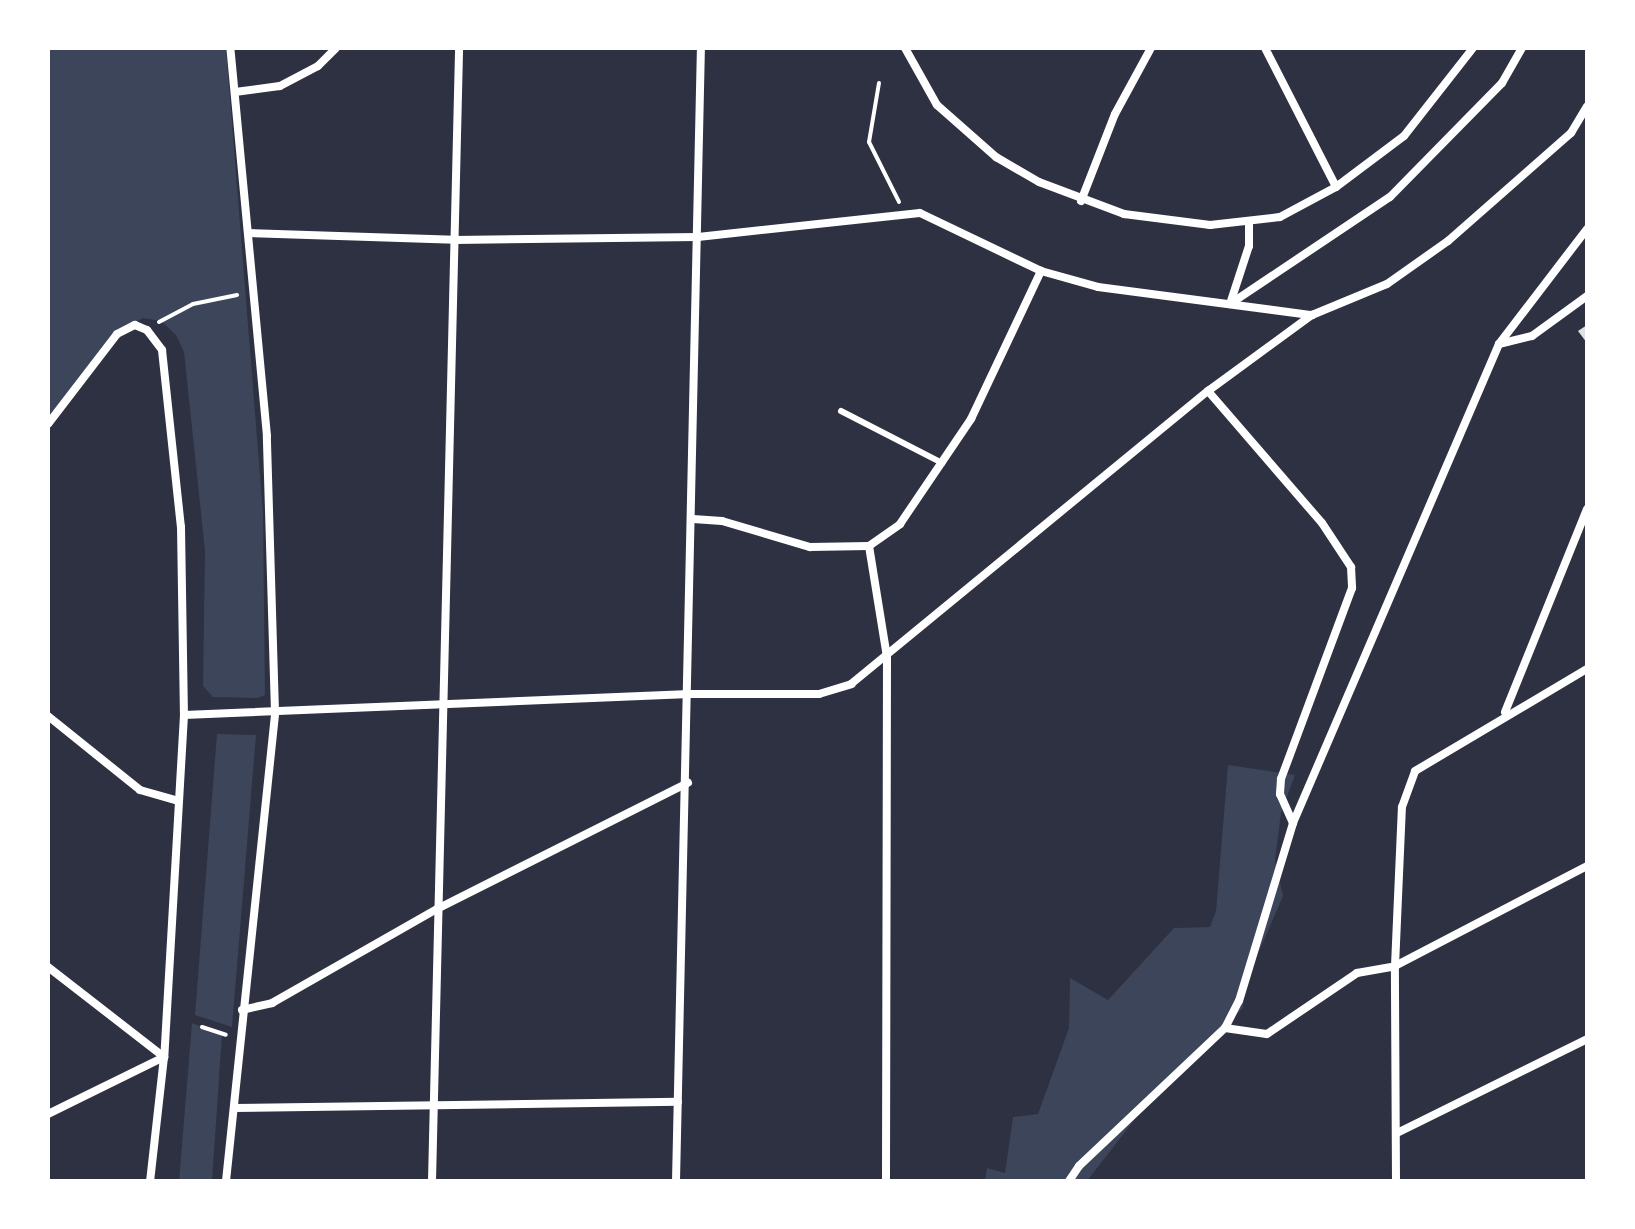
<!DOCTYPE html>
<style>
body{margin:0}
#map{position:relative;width:1635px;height:1229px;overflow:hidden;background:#2d3142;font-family:Literata,serif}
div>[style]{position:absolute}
.green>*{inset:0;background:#3c4559}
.building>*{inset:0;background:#e0e0e3}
.path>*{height:4px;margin:-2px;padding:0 2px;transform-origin:2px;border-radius:2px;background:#fff}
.service>*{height:6px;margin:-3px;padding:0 3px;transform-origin:3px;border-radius:3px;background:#fff}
.minor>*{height:8px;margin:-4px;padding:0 4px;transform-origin:4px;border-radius:4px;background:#fff}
span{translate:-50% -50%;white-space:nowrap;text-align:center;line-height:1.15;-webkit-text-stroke:7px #fff;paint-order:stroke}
.frame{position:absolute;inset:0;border:50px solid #fff;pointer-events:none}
</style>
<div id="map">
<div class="green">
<i style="clip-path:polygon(48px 48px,226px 48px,263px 513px,265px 695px,257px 698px,213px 697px,203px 686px,205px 551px,184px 352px,176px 335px,161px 321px,143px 318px,122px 329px,48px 423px)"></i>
<i style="clip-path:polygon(217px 734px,256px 735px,232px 1027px,195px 1015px)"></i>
<i style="clip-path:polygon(1228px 765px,1295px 775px,1281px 813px,1275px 860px,1283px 896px,1244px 986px,1243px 1008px,1149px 1101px,1087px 1181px,985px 1181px,987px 1168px,1005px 1173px,1013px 1117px,1038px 1114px,1069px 1028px,1070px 978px,1108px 1000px,1174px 928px,1210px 927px,1216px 911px)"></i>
<i style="clip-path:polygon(192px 1023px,222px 1035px,212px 1181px,179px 1181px)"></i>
</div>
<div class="building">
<i style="clip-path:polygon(1587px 325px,1587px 343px,1578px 331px)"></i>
</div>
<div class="path">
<i style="left:879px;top:83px;width:60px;rotate:99.6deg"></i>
<i style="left:869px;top:142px;width:67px;rotate:63.4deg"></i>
<i style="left:159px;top:322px;width:38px;rotate:-28deg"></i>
<i style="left:193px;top:304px;width:45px;rotate:-11.6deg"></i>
<i style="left:202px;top:1027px;width:25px;rotate:18deg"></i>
</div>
<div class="service">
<i style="left:841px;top:411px;width:114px;rotate:27.2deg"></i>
</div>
<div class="minor">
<i style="left:905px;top:48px;width:65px;rotate:60.7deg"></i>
<i style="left:937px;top:105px;width:79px;rotate:41.4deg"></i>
<i style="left:996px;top:157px;width:50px;rotate:30.2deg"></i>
<i style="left:1039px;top:182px;width:91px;rotate:20.6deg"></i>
<i style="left:1124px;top:214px;width:87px;rotate:7.3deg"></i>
<i style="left:1210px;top:225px;width:70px;rotate:-6.5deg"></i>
<i style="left:1280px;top:217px;width:64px;rotate:-28.2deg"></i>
<i style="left:1336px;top:187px;width:85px;rotate:-36.9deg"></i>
<i style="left:1404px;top:136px;width:112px;rotate:-51.9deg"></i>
<i style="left:1265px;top:48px;width:156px;rotate:62.9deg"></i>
<i style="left:235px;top:92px;width:45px;rotate:-7.6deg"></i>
<i style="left:280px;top:86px;width:43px;rotate:-27.8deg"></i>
<i style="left:318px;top:66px;width:25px;rotate:-45deg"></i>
<i style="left:1081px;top:201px;width:93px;rotate:-68.7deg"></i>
<i style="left:1115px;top:114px;width:75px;rotate:-61.4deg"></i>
<i style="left:248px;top:233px;width:206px;rotate:1.9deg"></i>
<i style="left:454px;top:240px;width:244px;rotate:-0.7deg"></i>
<i style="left:698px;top:237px;width:223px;rotate:-6.2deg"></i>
<i style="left:920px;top:213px;width:134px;rotate:25.6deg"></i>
<i style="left:1041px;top:271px;width:59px;rotate:15.7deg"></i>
<i style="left:1098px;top:287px;width:216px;rotate:7.5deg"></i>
<i style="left:1230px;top:304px;width:192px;rotate:-33.8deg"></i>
<i style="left:1390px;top:197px;width:160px;rotate:-45.5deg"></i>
<i style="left:1502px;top:83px;width:40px;rotate:-60.3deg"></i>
<i style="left:1230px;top:304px;width:61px;rotate:-71.9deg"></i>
<i style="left:1249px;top:246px;width:24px;rotate:-90deg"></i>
<i style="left:1499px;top:344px;width:34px;rotate:-14deg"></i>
<i style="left:1532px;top:336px;width:68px;rotate:-36deg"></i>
<i style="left:1208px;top:391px;width:174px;rotate:49.2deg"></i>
<i style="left:1322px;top:523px;width:53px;rotate:56.6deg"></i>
<i style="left:1351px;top:567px;width:21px;rotate:87deg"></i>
<i style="left:1352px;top:588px;width:204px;rotate:110.4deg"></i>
<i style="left:1281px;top:779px;width:15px;rotate:94deg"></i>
<i style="left:1280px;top:794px;width:32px;rotate:66deg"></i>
<i style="left:48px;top:424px;width:113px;rotate:-52.5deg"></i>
<i style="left:117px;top:334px;width:20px;rotate:-27deg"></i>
<i style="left:135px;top:325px;width:13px;rotate:23deg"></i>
<i style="left:147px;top:330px;width:25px;rotate:53deg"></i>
<i style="left:162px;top:350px;width:178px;rotate:83.9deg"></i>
<i style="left:181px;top:527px;width:188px;rotate:89.1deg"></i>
<i style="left:184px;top:715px;width:343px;rotate:93.3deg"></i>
<i style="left:164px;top:1057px;width:125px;rotate:96.4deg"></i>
<i style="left:693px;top:519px;width:29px;rotate:4deg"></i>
<i style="left:722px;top:521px;width:92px;rotate:16.5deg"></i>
<i style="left:810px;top:547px;width:59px;rotate:-1deg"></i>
<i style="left:869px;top:546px;width:38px;rotate:-35deg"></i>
<i style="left:900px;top:524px;width:127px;rotate:-55.9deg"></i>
<i style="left:971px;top:419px;width:164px;rotate:-64.7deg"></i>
<i style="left:869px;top:546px;width:112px;rotate:80.8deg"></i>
<i style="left:887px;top:657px;width:524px;rotate:90.11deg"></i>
<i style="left:1505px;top:712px;width:219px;rotate:-68deg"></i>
<i style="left:184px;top:715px;width:506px;rotate:-2.38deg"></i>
<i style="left:690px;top:694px;width:129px"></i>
<i style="left:819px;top:694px;width:34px;rotate:-17deg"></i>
<i style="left:851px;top:684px;width:462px;rotate:-39.4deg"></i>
<i style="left:1208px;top:391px;width:129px;rotate:-36.2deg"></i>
<i style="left:1312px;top:315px;width:81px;rotate:-22.5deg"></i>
<i style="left:1387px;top:284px;width:75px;rotate:-35.2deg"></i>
<i style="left:1448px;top:241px;width:164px;rotate:-41.3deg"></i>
<i style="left:1571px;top:133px;width:31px;rotate:-59deg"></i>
<i style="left:48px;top:716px;width:118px;rotate:38.8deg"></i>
<i style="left:140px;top:790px;width:37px;rotate:16deg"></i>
<i style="left:48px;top:967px;width:147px;rotate:37.8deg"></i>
<i style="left:164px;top:1057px;width:129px;rotate:153.8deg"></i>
<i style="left:242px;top:1010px;width:31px;rotate:-13deg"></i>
<i style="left:272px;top:1003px;width:190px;rotate:-29.7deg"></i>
<i style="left:437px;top:909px;width:281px;rotate:-26.7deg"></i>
<i style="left:1225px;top:1028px;width:42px;rotate:8.1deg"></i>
<i style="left:1267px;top:1034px;width:109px;rotate:-34.1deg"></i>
<i style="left:1357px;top:973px;width:39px;rotate:-10deg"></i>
<i style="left:1395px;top:966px;width:216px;rotate:-27.5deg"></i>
<i style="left:234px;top:1108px;width:444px;rotate:-0.8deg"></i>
<i style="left:1397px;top:1133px;width:212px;rotate:-26.3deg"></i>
<i style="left:226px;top:1181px;width:472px;rotate:-84deg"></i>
<i style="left:275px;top:712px;width:276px;rotate:-91.7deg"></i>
<i style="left:267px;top:436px;width:390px;rotate:-95.4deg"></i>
<i style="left:432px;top:1181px;width:1133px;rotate:-88.63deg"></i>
<i style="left:676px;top:1181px;width:1133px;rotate:-88.74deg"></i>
<i style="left:1069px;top:1181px;width:18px;rotate:-56deg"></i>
<i style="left:1079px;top:1166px;width:201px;rotate:-43.4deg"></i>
<i style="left:1225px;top:1028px;width:30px;rotate:-63deg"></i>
<i style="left:1239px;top:1001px;width:186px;rotate:-73.1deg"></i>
<i style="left:1293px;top:823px;width:521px;rotate:-66.73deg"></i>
<i style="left:1499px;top:344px;width:145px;rotate:-52.6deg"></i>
<i style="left:1396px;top:1181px;width:215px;rotate:-90.3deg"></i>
<i style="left:1395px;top:966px;width:159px;rotate:-87.5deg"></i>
<i style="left:1402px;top:807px;width:38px;rotate:-70deg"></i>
<i style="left:1415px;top:771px;width:200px;rotate:-30.7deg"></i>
</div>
<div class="frame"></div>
</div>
